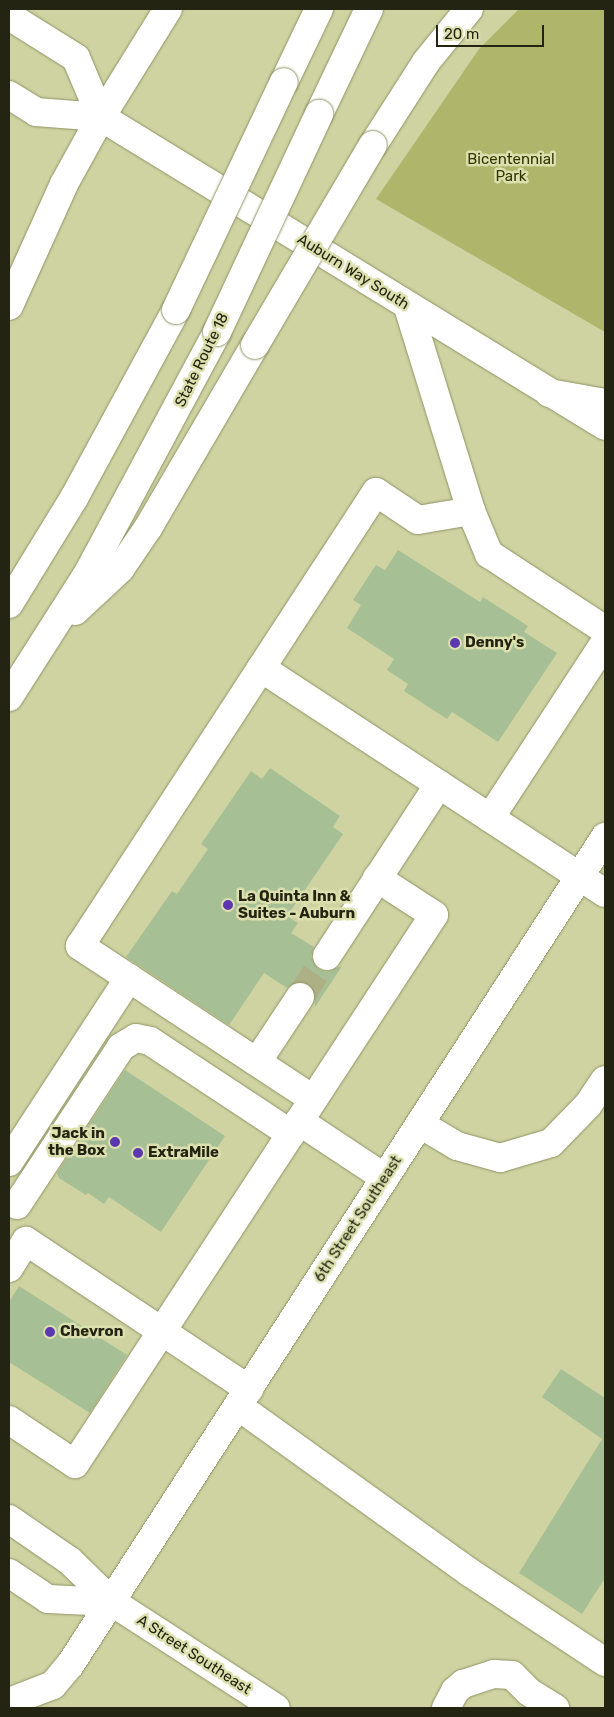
<!DOCTYPE html>
<style>
body{margin:0}
#map{position:relative;width:614px;height:1717px;overflow:hidden;background:#cfd3a2;font-family:Rubik,sans-serif}
div>[style]{position:absolute}
.green>*{inset:0;background:#b0b56c}
.building>*{inset:0;background:#a7bf94}
.minor-tunnel>*{height:28px;margin-top:-14px;transform-origin:0;background:repeating-linear-gradient(90deg,#adb085 0 28px,transparent 0 42px)}
.roads{filter:drop-shadow(0 0 1px #8f9364) drop-shadow(0 0 1px #8f9364)}
.minor>*{height:28px;margin:-14px;padding:0 14px;transform-origin:14px;border-radius:14px;background:#fff}
.major>*{height:28px;margin:-14px;padding:0 14px;transform-origin:14px;border-radius:14px;background:#fff}
.highway>*{height:28px;margin:-14px;padding:0 14px;transform-origin:14px;border-radius:14px;background:#fff}
.bridges{filter:drop-shadow(0 0 1px #8f9364) drop-shadow(0 0 1px #8f9364)}
.highway-bridge>*{height:28px;margin:-14px;padding:0 14px;transform-origin:14px;border-radius:14px;background:#fff}
.dots>*{width:14px;height:14px;translate:-50% -50%;box-sizing:border-box;border:2px solid #dbe0ae;border-radius:50%}
span{translate:-50% -50%;white-space:nowrap;text-align:center;line-height:1.15;-webkit-text-stroke:5px #dbe0ae;paint-order:stroke}
.park-label{font-size:15px;color:#343500}
.street-label{font-size:15px;color:#232512}
.poi-label{font-size:15px;color:#232512;font-weight:700}
.left{translate:0 -50%;text-align:left}
.right{translate:-100% -50%;text-align:right}
.frame{position:absolute;inset:0;border:10px solid #232512;pointer-events:none}
.scale{position:absolute;left:436px;top:25px;width:108px;height:22px;box-sizing:border-box;border:2px solid #232512;border-top:0;padding-left:6px;font-size:15px;line-height:18px;white-space:nowrap;color:#232512;-webkit-text-stroke:4px #dbe0ae;paint-order:stroke}
</style>
<div id="map">
<div class="green">
<i style="clip-path:polygon(519px 9px,605px 9px,605px 332px,376px 199px,479px 49px)"></i>
</div>
<div class="building">
<i style="clip-path:polygon(398px 550px,480px 602px,483px 597px,528px 626px,524px 632px,557px 653px,498px 742px,452px 712px,447px 719px,404px 691px,408px 684px,387px 670px,394px 659px,347px 628px,361px 605px,353px 600px,376px 565px,385px 570px)"></i>
<i style="clip-path:polygon(270px 768px,340px 816px,333px 827px,343px 834px,287px 916px,298px 923px,291px 933px,314px 947px,311px 956px,318px 969px,327px 972px,342px 966px,315px 1007px,314px 990px,309px 984px,300px 981px,287px 988px,264px 973px,229px 1025px,126px 957px,172px 891px,177px 894px,208px 849px,201px 844px,251px 771px,262px 779px)"></i>
<i style="clip-path:polygon(125px 1070px,225px 1136px,161px 1232px,109px 1197px,104px 1204px,88px 1193px,86px 1195px,59px 1178px,57px 1173px)"></i>
<i style="clip-path:polygon(19px 1286px,127px 1355px,90px 1413px,9px 1362px,9px 1302px)"></i>
<i style="clip-path:polygon(561px 1369px,605px 1398px,605px 1578px,582px 1614px,519px 1573px,602px 1439px,542px 1397px)"></i>
</div>
<div class="minor-tunnel">
<i style="left:300px;top:997px;width:49px;rotate:-56.6deg"></i>
</div>
<div class="roads">
<div class="minor">
<i style="left:408px;top:307px;width:214px;rotate:72.8deg"></i>
<i style="left:261px;top:668px;width:411px;rotate:33.2deg"></i>
<i style="left:490px;top:818px;width:210px;rotate:-56.8deg"></i>
<i style="left:327px;top:956px;width:205px;rotate:-56.9deg"></i>
<i style="left:257px;top:1062px;width:78px;rotate:-56.5deg"></i>
<i style="left:313px;top:1099px;width:279px;rotate:-146.7deg"></i>
<i style="left:80px;top:946px;width:542px;rotate:-56.9deg"></i>
<i style="left:376px;top:492px;width:50px;rotate:33.7deg"></i>
<i style="left:418px;top:520px;width:54px;rotate:-9.6deg"></i>
<i style="left:471px;top:511px;width:47px;rotate:67.3deg"></i>
<i style="left:489px;top:554px;width:139px;rotate:33.2deg"></i>
<i style="left:299px;top:1121px;width:103px;rotate:33.5deg"></i>
<i style="left:420px;top:1124px;width:43px;rotate:30.7deg"></i>
<i style="left:457px;top:1146px;width:45px;rotate:15.6deg"></i>
<i style="left:500px;top:1158px;width:53px;rotate:-16.4deg"></i>
<i style="left:551px;top:1143px;width:53px;rotate:-45.8deg"></i>
<i style="left:588px;top:1105px;width:30px;rotate:-56deg"></i>
<i style="left:9px;top:1162px;width:220px;rotate:-56.9deg"></i>
<i style="left:17px;top:1205px;width:189px;rotate:-56.6deg"></i>
<i style="left:121px;top:1047px;width:17px;rotate:-31deg"></i>
<i style="left:136px;top:1038px;width:14px;rotate:12deg"></i>
<i style="left:150px;top:1041px;width:169px;rotate:33.4deg"></i>
<i style="left:9px;top:1268px;width:32px;rotate:-58deg"></i>
<i style="left:26px;top:1241px;width:268px;rotate:33.6deg"></i>
<i style="left:238px;top:1406px;width:284px;rotate:35.7deg"></i>
<i style="left:469px;top:1572px;width:163px;rotate:33.5deg"></i>
<i style="left:9px;top:1420px;width:79px;rotate:33.7deg"></i>
<i style="left:75px;top:1464px;width:656px;rotate:-56.82deg"></i>
<i style="left:434px;top:915px;width:68px;rotate:-147deg"></i>
<i style="left:9px;top:1702px;width:47px;rotate:-21.1deg"></i>
<i style="left:53px;top:1685px;width:26px;rotate:-50deg"></i>
<i style="left:70px;top:1665px;width:986px;rotate:-57.13deg"></i>
<i style="left:446px;top:1708px;width:19px;rotate:-62deg"></i>
<i style="left:455px;top:1691px;width:11px;rotate:-41deg"></i>
<i style="left:463px;top:1684px;width:33px;rotate:-18deg"></i>
<i style="left:494px;top:1674px;width:18px;rotate:3deg"></i>
<i style="left:512px;top:1675px;width:24px;rotate:45deg"></i>
<i style="left:529px;top:1692px;width:31px;rotate:32deg"></i>
</div>
<div class="major">
<i style="left:9px;top:16px;width:79px;rotate:32.1deg"></i>
<i style="left:76px;top:58px;width:64px;rotate:67deg"></i>
<i style="left:9px;top:95px;width:32px;rotate:32deg"></i>
<i style="left:36px;top:112px;width:65px;rotate:4.4deg"></i>
<i style="left:101px;top:117px;width:591px;rotate:31.51deg"></i>
<i style="left:9px;top:1519px;width:74px;rotate:34.5deg"></i>
<i style="left:70px;top:1561px;width:59px;rotate:44.3deg"></i>
<i style="left:112px;top:1602px;width:195px;rotate:32.9deg"></i>
<i style="left:9px;top:1573px;width:47px;rotate:33.7deg"></i>
<i style="left:48px;top:1599px;width:64px;rotate:2.7deg"></i>
</div>
<div class="highway">
<i style="left:284px;top:82px;width:81px;rotate:-64.4deg"></i>
<i style="left:319px;top:114px;width:116px;rotate:-64.5deg"></i>
<i style="left:373px;top:145px;width:98px;rotate:-57.4deg"></i>
<i style="left:426px;top:62px;width:68px;rotate:-50.9deg"></i>
<i style="left:9px;top:306px;width:134px;rotate:-65.7deg"></i>
<i style="left:64px;top:184px;width:77px;rotate:-61.1deg"></i>
<i style="left:101px;top:117px;width:127px;rotate:-58.2deg"></i>
<i style="left:549px;top:393px;width:57px;rotate:10.1deg"></i>
<i style="left:9px;top:604px;width:124px;rotate:-58.5deg"></i>
<i style="left:74px;top:498px;width:214px;rotate:-61.5deg"></i>
<i style="left:75px;top:611px;width:62px;rotate:-43deg"></i>
<i style="left:120px;top:569px;width:50px;rotate:-55.7deg"></i>
<i style="left:148px;top:528px;width:212px;rotate:-59.7deg"></i>
<i style="left:9px;top:697px;width:147px;rotate:-57.5deg"></i>
<i style="left:88px;top:573px;width:273px;rotate:-61.8deg"></i>
</div>
</div>
<div class="bridges">
<div class="highway-bridge">
<i style="left:176px;top:310px;width:252px;rotate:-64.7deg"></i>
<i style="left:217px;top:332px;width:241px;rotate:-64.9deg"></i>
<i style="left:255px;top:345px;width:232px;rotate:-59.5deg"></i>
</div>
</div>
<div class="dots">
<i style="left:455px;top:643px;background:#5c38b0"></i>
<i style="left:228px;top:905px;background:#5c38b0"></i>
<i style="left:115px;top:1142px;background:#5c38b0"></i>
<i style="left:138px;top:1153px;background:#5c38b0"></i>
<i style="left:50px;top:1332px;background:#5c38b0"></i>
</div>
<div class="park-label">
<span style="left:511px;top:168px">Bicentennial<br>Park</span>
</div>
<div class="street-label">
<span style="left:353px;top:272px;rotate:32deg">Auburn Way South</span>
<span style="left:202px;top:360px;rotate:-64deg">State Route 18</span>
<span style="left:358px;top:1219px;rotate:-57deg">6th Street Southeast</span>
<span style="left:194px;top:1655px;rotate:33deg">A Street Southeast</span>
</div>
<div class="poi-label">
<span class="left" style="left:465px;top:643px">Denny's</span>
<span class="left" style="left:238px;top:905px">La Quinta Inn &amp;<br>Suites - Auburn</span>
<span class="right" style="left:105px;top:1142px">Jack in<br>the Box</span>
<span class="left" style="left:148px;top:1153px">ExtraMile</span>
<span class="left" style="left:60px;top:1332px">Chevron</span>
</div>
<div class="frame"></div>
<div class="scale">20 m</div>
</div>
